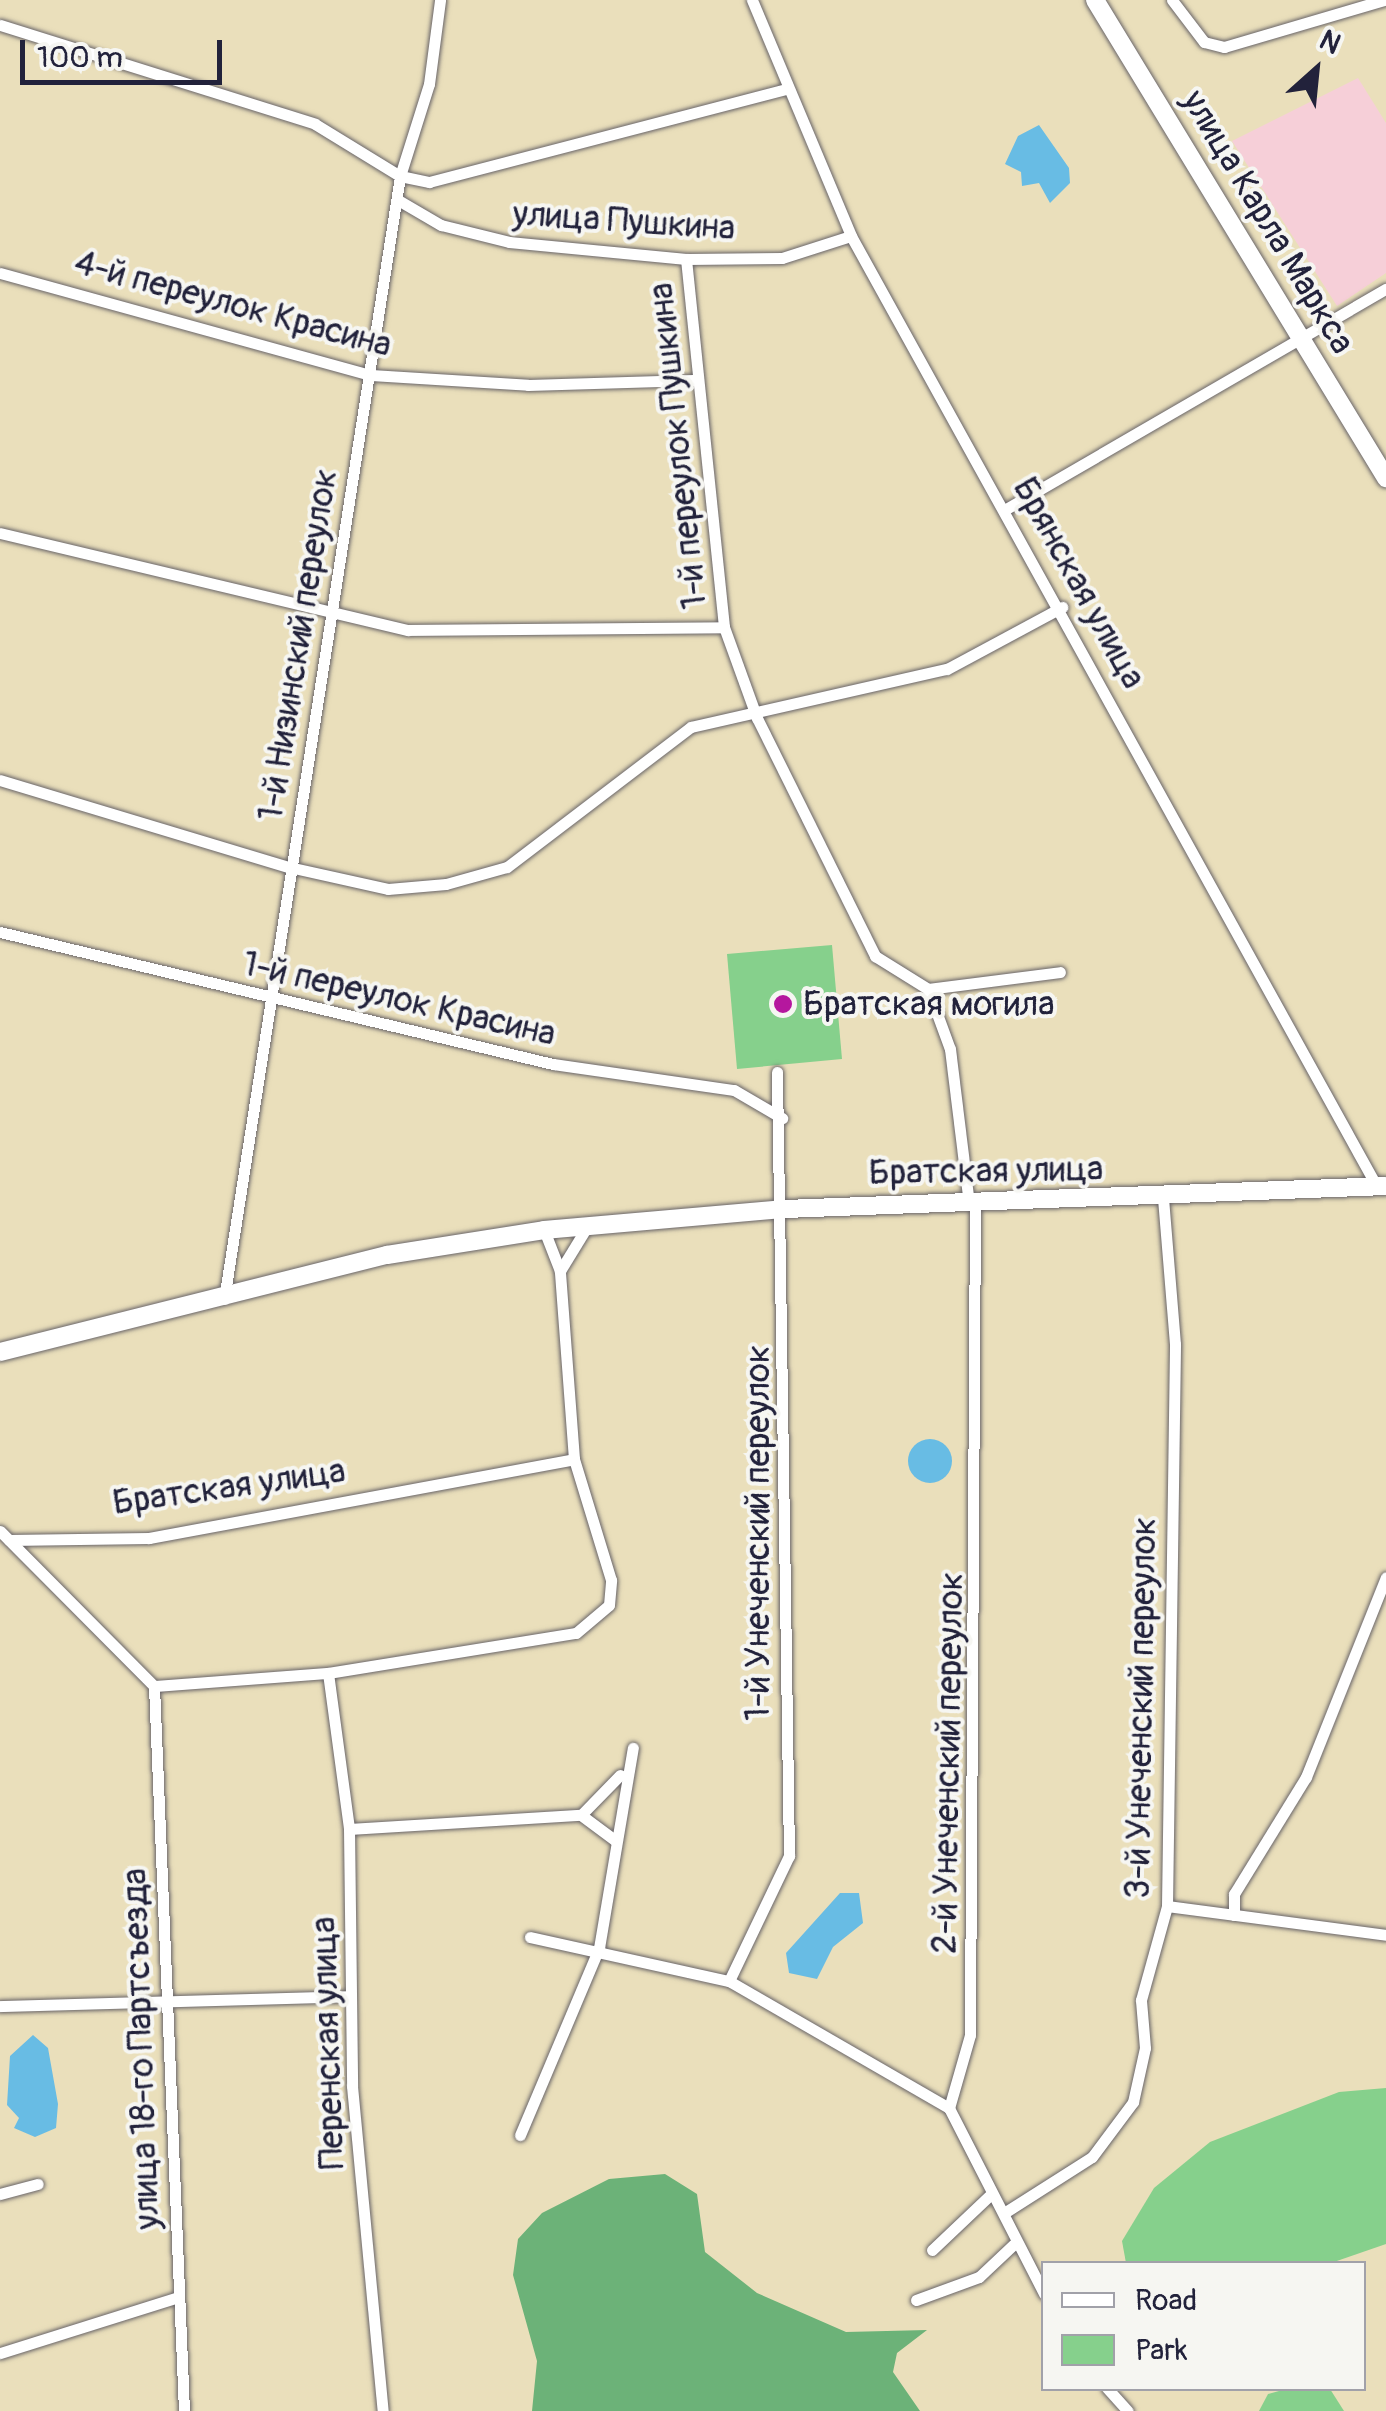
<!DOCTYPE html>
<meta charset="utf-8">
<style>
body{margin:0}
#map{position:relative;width:1386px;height:2411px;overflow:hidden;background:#eadfbb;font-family:Pangolin,sans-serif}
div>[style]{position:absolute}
.built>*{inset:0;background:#f6cfd8}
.green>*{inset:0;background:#86d08c}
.forest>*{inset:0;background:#6cb278}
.water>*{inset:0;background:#68bce4}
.round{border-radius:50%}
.roads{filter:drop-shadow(0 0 2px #686468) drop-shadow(0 0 2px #686468)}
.street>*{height:11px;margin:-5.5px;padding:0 5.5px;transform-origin:5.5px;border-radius:5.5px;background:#fff}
.secondary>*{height:18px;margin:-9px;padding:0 9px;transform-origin:9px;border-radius:9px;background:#fff}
.dots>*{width:28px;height:28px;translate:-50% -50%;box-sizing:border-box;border:5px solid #f6f6f2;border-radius:50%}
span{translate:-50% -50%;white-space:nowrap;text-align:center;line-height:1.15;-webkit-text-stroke:8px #f6f6f2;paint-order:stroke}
.street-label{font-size:35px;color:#22223b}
.poi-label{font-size:35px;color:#22223b}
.left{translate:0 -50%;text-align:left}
.legend{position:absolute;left:1041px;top:2261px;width:325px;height:130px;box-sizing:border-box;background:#f6f6f2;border:2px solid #a1a1a9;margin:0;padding:12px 18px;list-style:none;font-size:30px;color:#22223b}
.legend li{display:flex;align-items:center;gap:20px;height:50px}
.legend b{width:50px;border:2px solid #a1a1a9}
.north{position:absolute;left:1266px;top:20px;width:100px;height:100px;-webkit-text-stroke:8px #f6f6f2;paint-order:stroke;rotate:27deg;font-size:28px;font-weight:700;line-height:40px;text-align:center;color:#22223b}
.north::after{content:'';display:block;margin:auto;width:35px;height:45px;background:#22223b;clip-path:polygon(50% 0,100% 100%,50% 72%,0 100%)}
.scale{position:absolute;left:20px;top:40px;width:202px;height:45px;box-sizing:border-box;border:5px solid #22223b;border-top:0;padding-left:12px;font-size:30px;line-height:35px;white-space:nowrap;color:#22223b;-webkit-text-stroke:8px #f6f6f2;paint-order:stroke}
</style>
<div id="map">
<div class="built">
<i style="clip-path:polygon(1358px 78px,1386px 123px,1386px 273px,1337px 306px,1232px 141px)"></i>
</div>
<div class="green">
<i style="clip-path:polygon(832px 945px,842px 1059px,737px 1069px,727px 954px)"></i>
<i style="clip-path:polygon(1386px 2088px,1386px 2244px,1331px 2263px,1126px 2263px,1122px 2241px,1154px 2188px,1210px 2142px,1339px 2092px)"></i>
<i style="clip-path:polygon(1290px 2388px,1330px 2389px,1344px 2411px,1259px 2411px,1268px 2394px)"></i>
</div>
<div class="forest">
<i style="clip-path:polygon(665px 2174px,697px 2194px,705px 2252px,757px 2293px,846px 2332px,927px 2330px,897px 2353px,893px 2372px,920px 2411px,532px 2411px,537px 2361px,513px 2275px,518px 2239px,542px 2213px,609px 2179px)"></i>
</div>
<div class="water">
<i style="clip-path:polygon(1039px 125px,1069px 168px,1070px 183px,1050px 203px,1039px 183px,1022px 186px,1021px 172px,1005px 164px,1018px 136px)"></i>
<i class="round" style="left:908px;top:1439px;width:44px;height:44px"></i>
<i style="clip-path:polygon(840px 1893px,859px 1893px,863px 1923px,833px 1947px,817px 1979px,789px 1973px,786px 1953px)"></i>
<i style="clip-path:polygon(33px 2035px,48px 2048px,58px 2104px,56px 2128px,35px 2137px,14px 2128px,19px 2118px,7px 2105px,10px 2056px)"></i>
</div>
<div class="roads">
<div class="street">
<i style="left:752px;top:0;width:256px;rotate:67.2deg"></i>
<i style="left:851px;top:236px;width:1085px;rotate:61.05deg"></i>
<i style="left:1172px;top:0;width:53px;rotate:52.7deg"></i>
<i style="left:1204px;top:42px;width:21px;rotate:14deg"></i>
<i style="left:1224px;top:47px;width:167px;rotate:-16.4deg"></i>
<i style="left:0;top:25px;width:330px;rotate:17.4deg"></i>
<i style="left:315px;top:124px;width:100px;rotate:31.5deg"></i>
<i style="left:400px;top:176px;width:30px;rotate:12deg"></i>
<i style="left:429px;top:182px;width:368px;rotate:-14.6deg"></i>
<i style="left:398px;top:200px;width:50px;rotate:30.2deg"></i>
<i style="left:441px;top:225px;width:70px;rotate:14deg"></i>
<i style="left:509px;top:242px;width:178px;rotate:5.5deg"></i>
<i style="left:686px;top:259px;width:96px;rotate:-0.6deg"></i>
<i style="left:782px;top:258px;width:72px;rotate:-17.7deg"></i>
<i style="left:686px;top:259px;width:370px;rotate:84.1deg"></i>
<i style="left:724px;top:627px;width:97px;rotate:70.1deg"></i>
<i style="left:757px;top:718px;width:266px;rotate:63.6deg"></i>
<i style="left:875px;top:956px;width:62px;rotate:31.9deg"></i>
<i style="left:928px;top:989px;width:133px;rotate:-7.3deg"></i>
<i style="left:0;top:273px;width:385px;rotate:15.4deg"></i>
<i style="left:371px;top:375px;width:157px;rotate:3.6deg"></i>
<i style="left:528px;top:385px;width:165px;rotate:-1.7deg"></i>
<i style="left:1006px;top:509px;width:439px;rotate:-30.1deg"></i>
<i style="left:0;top:533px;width:419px;rotate:13.4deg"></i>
<i style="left:408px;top:630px;width:316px;rotate:-0.5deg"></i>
<i style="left:0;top:780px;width:302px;rotate:16.8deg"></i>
<i style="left:289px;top:867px;width:101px;rotate:12.5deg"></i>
<i style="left:388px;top:889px;width:58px;rotate:-4.9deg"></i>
<i style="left:446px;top:884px;width:63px;rotate:-15.6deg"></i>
<i style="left:507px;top:867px;width:231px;rotate:-37.3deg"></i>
<i style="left:691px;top:727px;width:262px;rotate:-12.8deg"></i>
<i style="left:947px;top:669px;width:131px;rotate:-28.3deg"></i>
<i style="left:0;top:932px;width:569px;rotate:13.43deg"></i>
<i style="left:553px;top:1064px;width:183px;rotate:8.2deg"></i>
<i style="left:734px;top:1090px;width:56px;rotate:30.3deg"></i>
<i style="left:928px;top:989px;width:64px;rotate:69.9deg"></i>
<i style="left:950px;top:1049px;width:155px;rotate:83deg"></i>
<i style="left:975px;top:1205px;width:830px;rotate:90.35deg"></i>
<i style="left:970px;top:2035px;width:76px;rotate:106deg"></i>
<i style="left:949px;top:2108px;width:209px;rotate:62.9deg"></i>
<i style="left:560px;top:1271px;width:52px;rotate:-58.5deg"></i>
<i style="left:224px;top:1299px;width:1137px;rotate:-81.09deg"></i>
<i style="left:400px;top:176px;width:96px;rotate:-72.5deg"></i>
<i style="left:429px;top:84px;width:85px;rotate:-82.5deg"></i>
<i style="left:0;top:1531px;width:218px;rotate:45.2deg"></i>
<i style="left:154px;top:1686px;width:174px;rotate:-4.3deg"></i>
<i style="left:328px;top:1673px;width:251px;rotate:-9.2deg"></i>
<i style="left:576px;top:1633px;width:43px;rotate:-40.3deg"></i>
<i style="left:609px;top:1605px;width:25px;rotate:-85deg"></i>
<i style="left:611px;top:1580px;width:127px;rotate:-107deg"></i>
<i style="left:574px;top:1459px;width:189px;rotate:-94.3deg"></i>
<i style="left:560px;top:1271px;width:44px;rotate:-111.3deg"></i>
<i style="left:9px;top:1540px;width:140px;rotate:-0.8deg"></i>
<i style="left:149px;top:1538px;width:432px;rotate:-10.5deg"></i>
<i style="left:328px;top:1673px;width:157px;rotate:82.3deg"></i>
<i style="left:349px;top:1829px;width:257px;rotate:89.3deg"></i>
<i style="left:352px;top:2086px;width:326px;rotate:84.6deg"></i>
<i style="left:154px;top:1686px;width:726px;rotate:87.63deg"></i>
<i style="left:581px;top:1815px;width:44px;rotate:36.6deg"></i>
<i style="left:349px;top:1829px;width:232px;rotate:-3.5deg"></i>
<i style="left:581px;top:1815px;width:56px;rotate:-45.7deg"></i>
<i style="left:1167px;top:1906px;width:221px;rotate:7.5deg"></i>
<i style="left:1234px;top:1915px;width:21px;rotate:-90deg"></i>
<i style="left:1234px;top:1894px;width:137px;rotate:-58.4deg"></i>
<i style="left:1306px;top:1777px;width:215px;rotate:-68.2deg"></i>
<i style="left:530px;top:1937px;width:204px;rotate:12.5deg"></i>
<i style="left:729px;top:1981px;width:254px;rotate:30deg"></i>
<i style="left:729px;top:1981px;width:139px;rotate:-64.4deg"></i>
<i style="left:789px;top:1856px;width:784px;rotate:-90.88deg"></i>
<i style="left:0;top:2006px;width:351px;rotate:-1.6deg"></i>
<i style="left:520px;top:2135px;width:203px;rotate:-67.1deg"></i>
<i style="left:599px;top:1948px;width:203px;rotate:-80.4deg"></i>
<i style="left:0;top:2194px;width:39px;rotate:-15deg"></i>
<i style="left:1004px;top:2213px;width:104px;rotate:-32.5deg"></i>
<i style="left:1092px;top:2157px;width:69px;rotate:-53.3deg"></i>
<i style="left:1133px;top:2102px;width:55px;rotate:-77.5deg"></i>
<i style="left:1145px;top:2048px;width:48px;rotate:-94.8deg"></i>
<i style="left:1141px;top:2000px;width:98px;rotate:-74.5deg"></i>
<i style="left:1167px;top:1906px;width:562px;rotate:-89.18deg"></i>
<i style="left:1175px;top:1344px;width:145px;rotate:-94.7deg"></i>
<i style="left:932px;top:2250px;width:80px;rotate:-43.5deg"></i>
<i style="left:916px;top:2300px;width:67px;rotate:-20.1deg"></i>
<i style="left:979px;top:2277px;width:47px;rotate:-43.3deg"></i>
<i style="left:0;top:2353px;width:184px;rotate:-17.4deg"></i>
<i style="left:1107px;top:2388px;width:31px;rotate:48deg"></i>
</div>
<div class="secondary">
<i style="left:1095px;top:0;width:560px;rotate:58.67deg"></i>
<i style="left:0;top:1352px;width:399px;rotate:-14.1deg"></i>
<i style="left:387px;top:1255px;width:159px;rotate:-9deg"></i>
<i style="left:544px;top:1230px;width:242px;rotate:-5deg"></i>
<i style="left:785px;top:1209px;width:601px;rotate:-2.19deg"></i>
</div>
</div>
<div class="dots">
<i style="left:783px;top:1004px;background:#b5179e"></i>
</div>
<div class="street-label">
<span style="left:624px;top:221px;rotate:4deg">улица Пушкина</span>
<span style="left:1268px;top:222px;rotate:59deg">улица Карла Маркса</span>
<span style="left:233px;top:304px;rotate:15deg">4-й переулок Красина</span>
<span style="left:678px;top:446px;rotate:-96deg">1-й переулок Пушкина</span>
<span style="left:1079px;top:583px;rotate:61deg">Брянская улица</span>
<span style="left:298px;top:645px;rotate:-81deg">1-й Низинский переулок</span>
<span style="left:399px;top:999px;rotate:13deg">1-й переулок Красина</span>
<span style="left:986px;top:1171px;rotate:-1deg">Братская улица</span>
<span style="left:229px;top:1487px;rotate:-8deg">Братская улица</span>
<span style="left:758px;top:1533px;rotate:-90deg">1-й Унеченский переулок</span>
<span style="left:1141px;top:1708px;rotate:-89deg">3-й Унеченский переулок</span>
<span style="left:948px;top:1763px;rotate:-89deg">2-й Унеченский переулок</span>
<span style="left:328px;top:2043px;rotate:-92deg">Перенская улица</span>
<span style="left:141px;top:2049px;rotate:-92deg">улица 18-го Партсъезда</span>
</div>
<div class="poi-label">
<span class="left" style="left:803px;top:1004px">Братская могила</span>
</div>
<ul class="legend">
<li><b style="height:12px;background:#fff"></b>Road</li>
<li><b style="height:28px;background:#86d08c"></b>Park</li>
</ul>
<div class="north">N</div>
<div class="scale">100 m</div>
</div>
